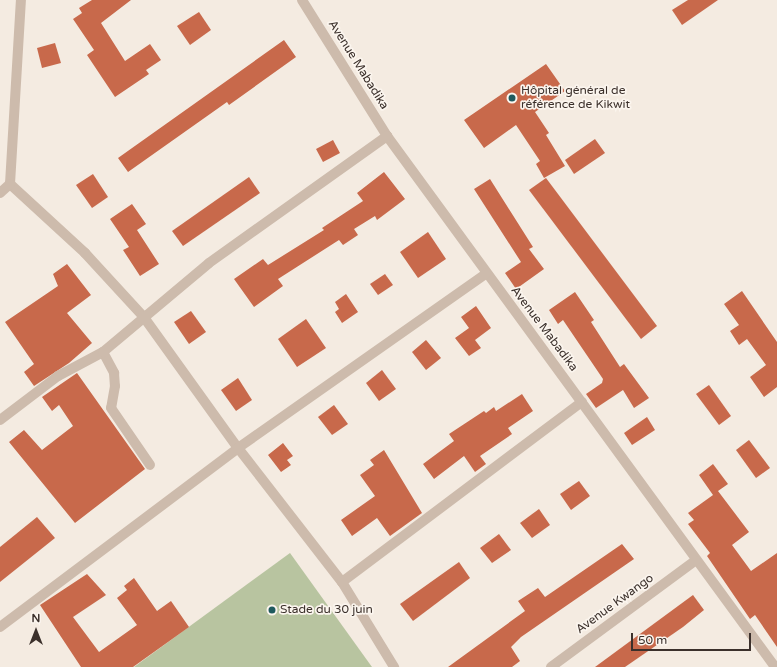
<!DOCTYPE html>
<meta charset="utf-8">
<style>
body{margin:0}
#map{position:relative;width:777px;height:667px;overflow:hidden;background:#f4ebe1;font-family:"Varela Round",sans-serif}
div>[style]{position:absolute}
.green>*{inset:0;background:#b8c4a0}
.building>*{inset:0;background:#c8694b}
.minor>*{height:10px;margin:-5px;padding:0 5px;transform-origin:5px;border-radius:5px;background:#cdbbac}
.dots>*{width:11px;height:11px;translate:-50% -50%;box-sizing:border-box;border:2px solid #fbf5ee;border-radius:50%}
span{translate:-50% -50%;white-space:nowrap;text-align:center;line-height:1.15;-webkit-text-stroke:3.5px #fbf5ee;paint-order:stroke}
.street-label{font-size:12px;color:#3b302b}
.poi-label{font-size:12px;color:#3b302b}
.left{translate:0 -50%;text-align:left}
.north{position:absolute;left:16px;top:611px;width:40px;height:40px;-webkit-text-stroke:3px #fbf5ee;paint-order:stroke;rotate:0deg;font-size:11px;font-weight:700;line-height:16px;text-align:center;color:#3b302b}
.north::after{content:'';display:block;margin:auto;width:14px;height:18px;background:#3b302b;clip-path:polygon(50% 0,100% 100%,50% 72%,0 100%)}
.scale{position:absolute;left:631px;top:633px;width:120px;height:18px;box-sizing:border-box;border:2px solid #3b302b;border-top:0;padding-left:5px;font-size:12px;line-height:14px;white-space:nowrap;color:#3b302b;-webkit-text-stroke:3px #fbf5ee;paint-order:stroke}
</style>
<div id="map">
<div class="green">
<i style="clip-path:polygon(290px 553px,372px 667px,134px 667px)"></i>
</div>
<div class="building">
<i style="clip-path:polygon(92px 0,131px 0,101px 23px,125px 61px,150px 44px,161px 60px,146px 70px,149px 74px,115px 97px,87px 55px,94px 50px,73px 19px,82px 13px,79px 8px)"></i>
<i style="clip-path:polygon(688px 0,718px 0,682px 25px,672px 10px)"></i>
<i style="clip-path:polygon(199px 12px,211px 30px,190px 45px,177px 26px)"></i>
<i style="clip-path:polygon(284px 40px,296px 57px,229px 105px,227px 102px,128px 172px,118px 158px)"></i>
<i style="clip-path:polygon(55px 43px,61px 63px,42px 68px,37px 48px)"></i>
<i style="clip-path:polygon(546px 64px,565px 91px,535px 112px,549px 133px,546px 135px,565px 166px,544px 178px,536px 164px,540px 161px,516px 125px,484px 148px,464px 120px)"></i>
<i style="clip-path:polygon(595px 139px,605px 153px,574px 174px,565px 160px)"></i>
<i style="clip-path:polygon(333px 140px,340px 153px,323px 162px,316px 149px)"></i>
<i style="clip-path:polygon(384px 172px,405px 199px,377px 220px,375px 216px,354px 229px,358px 235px,343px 245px,339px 240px,278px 279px,283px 286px,254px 307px,234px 279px,263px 259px,268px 265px,324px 230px,322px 228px,363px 201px,357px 193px)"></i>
<i style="clip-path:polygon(93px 174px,108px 197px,92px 208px,76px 185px)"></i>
<i style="clip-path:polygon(249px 177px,260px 193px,183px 246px,172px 231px)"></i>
<i style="clip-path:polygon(546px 178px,657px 326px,641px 339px,529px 190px)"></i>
<i style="clip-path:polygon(490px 179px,533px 247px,529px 249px,544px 269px,516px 289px,505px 273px,521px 262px,474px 189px)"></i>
<i style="clip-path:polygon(132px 204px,146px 224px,137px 230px,159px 264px,140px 276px,123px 250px,129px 247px,110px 219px)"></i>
<i style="clip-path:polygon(428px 232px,446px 259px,418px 278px,400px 252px)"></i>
<i style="clip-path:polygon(67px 264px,91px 295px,67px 313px,92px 343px,69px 363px,34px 386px,24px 372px,34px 364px,5px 322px,58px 286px,53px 274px)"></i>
<i style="clip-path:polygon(385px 274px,393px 285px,378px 295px,370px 284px)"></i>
<i style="clip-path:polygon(742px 291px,777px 342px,777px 387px,764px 397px,750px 377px,766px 365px,747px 339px,739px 345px,730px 331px,739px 325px,724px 304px)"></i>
<i style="clip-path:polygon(575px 292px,594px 320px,591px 322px,620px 367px,624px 364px,649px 398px,634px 408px,623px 390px,596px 408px,586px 394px,602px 383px,603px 379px,563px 320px,558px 324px,549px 310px)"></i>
<i style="clip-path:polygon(346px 294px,358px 312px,342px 323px,335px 312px,339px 309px,335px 302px)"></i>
<i style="clip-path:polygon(476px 306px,491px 328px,475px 340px,481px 348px,469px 356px,455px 338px,469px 328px,461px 317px)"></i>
<i style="clip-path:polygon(191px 311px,206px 332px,189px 344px,174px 322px)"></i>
<i style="clip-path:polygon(306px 319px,326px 348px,297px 367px,278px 339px)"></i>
<i style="clip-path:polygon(426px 340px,441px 358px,426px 370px,412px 352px)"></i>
<i style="clip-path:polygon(382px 370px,396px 389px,379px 401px,366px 383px)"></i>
<i style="clip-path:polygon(77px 373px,145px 469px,75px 523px,9px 442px,24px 430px,42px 450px,73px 426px,59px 405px,52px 411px,42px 397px)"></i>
<i style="clip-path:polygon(238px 378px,252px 400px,236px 411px,221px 390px)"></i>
<i style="clip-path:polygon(709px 385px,731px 416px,719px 425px,696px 394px)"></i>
<i style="clip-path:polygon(522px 394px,533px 411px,508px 428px,512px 434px,480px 456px,486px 464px,475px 472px,464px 456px,434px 479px,423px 464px,454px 441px,449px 434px,484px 411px,486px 413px,494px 407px,496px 411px)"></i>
<i style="clip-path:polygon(334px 405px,348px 424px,332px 435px,318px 417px)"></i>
<i style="clip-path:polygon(647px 417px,655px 430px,632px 445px,624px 433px)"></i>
<i style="clip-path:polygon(749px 440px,770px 468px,756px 478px,736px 450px)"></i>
<i style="clip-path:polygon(283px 443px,293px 456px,287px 460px,291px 465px,281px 472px,268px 455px)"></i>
<i style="clip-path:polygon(384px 450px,422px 513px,390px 536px,377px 518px,352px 536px,341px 520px,375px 496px,360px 475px,374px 465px,370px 460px)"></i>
<i style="clip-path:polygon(713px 464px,728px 484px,718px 491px,749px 532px,732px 545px,751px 571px,777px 553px,777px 647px,755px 615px,750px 619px,707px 556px,710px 553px,688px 524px,694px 520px,688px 513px,713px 495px,699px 475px)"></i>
<i style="clip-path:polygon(579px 481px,590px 496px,571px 510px,560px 494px)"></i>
<i style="clip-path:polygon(539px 509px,550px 525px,532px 538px,520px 523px)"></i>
<i style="clip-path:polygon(37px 517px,55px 538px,0 582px,0 547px)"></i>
<i style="clip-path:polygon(499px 534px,511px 550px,492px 563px,480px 548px)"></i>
<i style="clip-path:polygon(622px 544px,634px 559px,521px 637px,511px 647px,520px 661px,512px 667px,448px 667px,525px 611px,518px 601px,538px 588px,545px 597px)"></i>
<i style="clip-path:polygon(459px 562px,470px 578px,413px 621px,400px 604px)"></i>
<i style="clip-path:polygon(87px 574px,106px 595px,73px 617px,99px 652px,137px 625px,117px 598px,127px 590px,124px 586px,134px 578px,157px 611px,171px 601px,189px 627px,133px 667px,81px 667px,40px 605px)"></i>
<i style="clip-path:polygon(693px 595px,704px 610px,683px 627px,625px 667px,595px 667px)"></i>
</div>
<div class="minor">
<i style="left:302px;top:0;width:160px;rotate:58deg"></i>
<i style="left:387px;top:136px;width:658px;rotate:53.84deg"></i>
<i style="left:10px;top:184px;width:102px;rotate:42.6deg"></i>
<i style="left:85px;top:253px;width:86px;rotate:47.4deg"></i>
<i style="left:143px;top:316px;width:163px;rotate:54.3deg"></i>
<i style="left:238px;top:448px;width:170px;rotate:52.2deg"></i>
<i style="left:342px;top:582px;width:100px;rotate:58.5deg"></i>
<i style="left:10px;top:184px;width:184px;rotate:-86.6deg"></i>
<i style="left:0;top:193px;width:13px;rotate:-42deg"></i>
<i style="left:103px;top:352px;width:24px;rotate:62deg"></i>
<i style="left:114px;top:373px;width:13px;rotate:86deg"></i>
<i style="left:115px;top:386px;width:22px;rotate:100deg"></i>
<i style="left:111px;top:408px;width:69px;rotate:55.6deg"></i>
<i style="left:0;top:420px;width:73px;rotate:-37.2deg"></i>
<i style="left:58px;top:376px;width:51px;rotate:-28.1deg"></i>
<i style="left:103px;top:352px;width:138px;rotate:-40deg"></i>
<i style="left:209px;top:263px;width:219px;rotate:-35.5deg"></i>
<i style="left:342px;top:582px;width:300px;rotate:-36.9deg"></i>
<i style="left:0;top:627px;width:298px;rotate:-36.9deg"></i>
<i style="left:238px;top:448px;width:303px;rotate:-35.1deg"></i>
<i style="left:551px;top:667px;width:179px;rotate:-36.4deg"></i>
</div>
<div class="dots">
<i style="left:512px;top:98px;background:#1f5a5e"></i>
<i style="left:272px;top:610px;background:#1f5a5e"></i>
</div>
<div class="street-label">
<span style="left:358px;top:65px;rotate:58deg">Avenue Mabadika</span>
<span style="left:544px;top:329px;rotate:53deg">Avenue Mabadika</span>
<span style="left:615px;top:604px;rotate:-36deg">Avenue Kwango</span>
</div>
<div class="poi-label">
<span class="left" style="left:521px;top:98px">Hôpital général de<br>référence de Kikwit</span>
<span class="left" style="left:280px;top:610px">Stade du 30 juin</span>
</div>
<div class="north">N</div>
<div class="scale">50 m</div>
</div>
